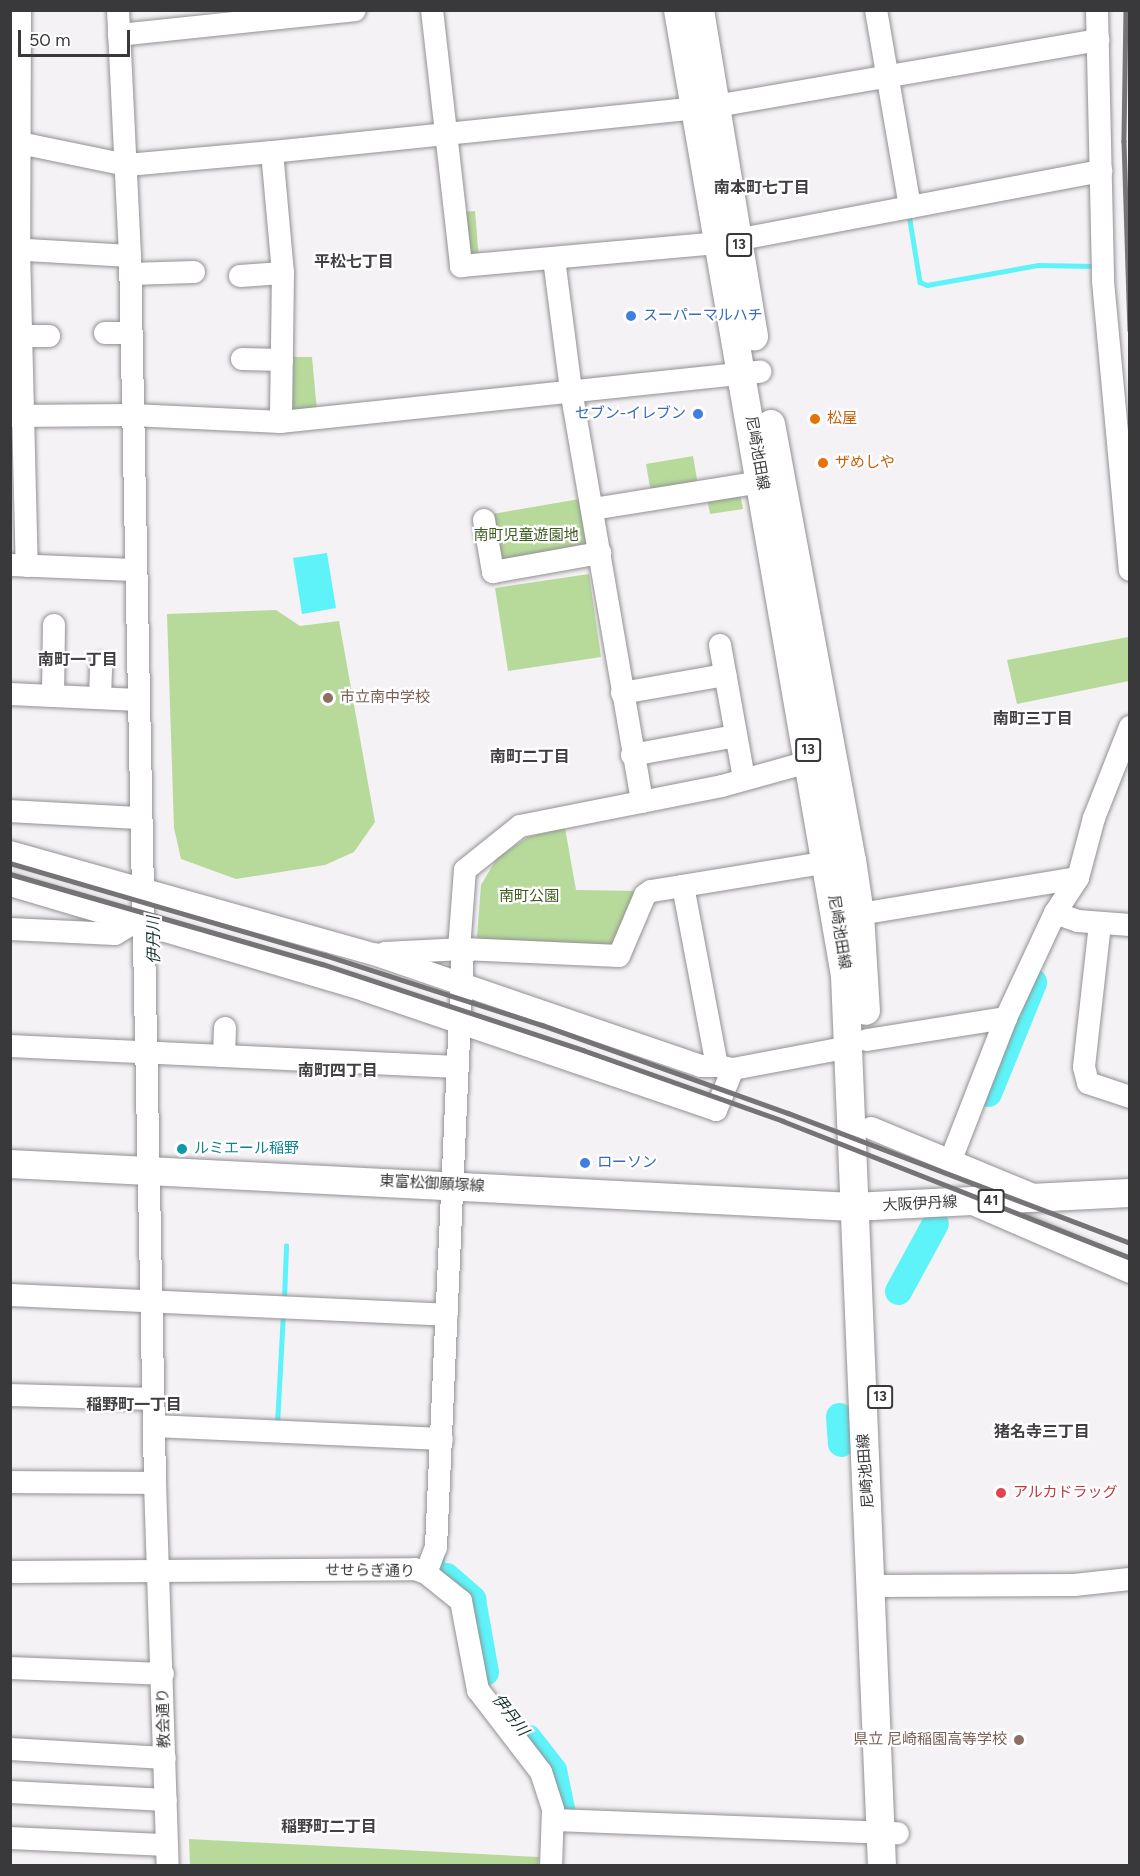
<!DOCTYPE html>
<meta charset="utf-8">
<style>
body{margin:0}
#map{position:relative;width:1140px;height:1876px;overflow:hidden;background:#f5f2f6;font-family:Figtree,"Noto Sans JP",sans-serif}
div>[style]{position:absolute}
.green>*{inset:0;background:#b7da9b}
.water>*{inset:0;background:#5df3f8}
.stream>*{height:4.5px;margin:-2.25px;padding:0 2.25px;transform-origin:2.25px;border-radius:2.25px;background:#5df3f8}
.river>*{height:27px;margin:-13.5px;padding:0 13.5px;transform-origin:13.5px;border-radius:13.5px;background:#5df3f8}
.roads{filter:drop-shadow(0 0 2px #939094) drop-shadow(0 0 2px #939094)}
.minor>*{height:22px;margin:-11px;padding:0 11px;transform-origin:11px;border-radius:11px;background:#fff}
.major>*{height:28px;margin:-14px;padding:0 14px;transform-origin:14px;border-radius:14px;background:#fff}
.rail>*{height:4.5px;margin:-2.25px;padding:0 2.25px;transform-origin:2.25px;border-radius:2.25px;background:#757376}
.dots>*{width:16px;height:16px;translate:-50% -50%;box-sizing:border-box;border:3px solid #fff;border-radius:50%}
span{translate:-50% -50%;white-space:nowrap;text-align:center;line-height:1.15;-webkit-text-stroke:4.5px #fff;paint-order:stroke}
.shield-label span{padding:2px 4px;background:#fff;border:2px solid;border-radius:4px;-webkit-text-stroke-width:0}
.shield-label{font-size:14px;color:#39383a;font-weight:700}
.shop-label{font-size:15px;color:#366cbe}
.left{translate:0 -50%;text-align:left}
.right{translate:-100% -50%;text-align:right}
.food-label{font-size:15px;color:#c56008}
.street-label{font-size:15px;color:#39383a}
.park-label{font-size:15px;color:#3c5a1e}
.education-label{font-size:15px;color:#785e54}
.culture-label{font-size:15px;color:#0d838f}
.health-label{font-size:15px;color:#be3a42}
.neighbourhood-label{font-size:16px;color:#413f42;font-weight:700}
.water-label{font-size:16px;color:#193232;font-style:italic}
.frame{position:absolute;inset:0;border:12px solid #39383a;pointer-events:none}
.scale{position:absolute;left:18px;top:30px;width:112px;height:27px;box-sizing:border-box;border:3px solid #39383a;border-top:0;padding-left:8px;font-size:18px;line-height:21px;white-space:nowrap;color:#39383a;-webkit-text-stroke:4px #fff;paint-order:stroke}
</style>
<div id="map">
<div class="green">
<i style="clip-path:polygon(475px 211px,479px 260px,469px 260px,462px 212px)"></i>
<i style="clip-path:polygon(290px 357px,312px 357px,317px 411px,291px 412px)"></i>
<i style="clip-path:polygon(693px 456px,698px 485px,651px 493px,646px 464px)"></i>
<i style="clip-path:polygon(740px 493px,743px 509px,710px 514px,707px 498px)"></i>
<i style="clip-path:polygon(585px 498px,594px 547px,499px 568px,487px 515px)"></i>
<i style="clip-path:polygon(589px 574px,601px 657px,508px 671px,495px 588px)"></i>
<i style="clip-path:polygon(276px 610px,300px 626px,339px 621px,375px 822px,354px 852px,325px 865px,236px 879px,181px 859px,174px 828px,167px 614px)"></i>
<i style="clip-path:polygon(1128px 637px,1129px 681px,1017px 704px,1007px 660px)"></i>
<i style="clip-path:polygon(565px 828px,576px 890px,641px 891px,613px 949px,481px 943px,477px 937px,481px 885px,497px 858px,528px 837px)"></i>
<i style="clip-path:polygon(189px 1839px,539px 1857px,538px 1865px,190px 1865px)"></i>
</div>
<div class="water">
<i style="clip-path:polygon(327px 553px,336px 608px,302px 614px,293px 558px)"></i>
</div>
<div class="stream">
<i style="left:909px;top:214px;width:69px;rotate:80.8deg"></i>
<i style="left:920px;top:282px;width:8px;rotate:23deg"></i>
<i style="left:927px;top:285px;width:113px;rotate:-10.2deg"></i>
<i style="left:1038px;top:265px;width:57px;rotate:1deg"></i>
<i style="left:284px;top:1299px;width:53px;rotate:-87.8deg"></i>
<i style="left:277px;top:1424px;width:111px;rotate:-86.9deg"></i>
<i style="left:442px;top:1573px;width:16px;rotate:-90deg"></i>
</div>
<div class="river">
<i style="left:988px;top:1093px;width:120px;rotate:-67.9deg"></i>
<i style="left:898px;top:1291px;width:77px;rotate:-61.4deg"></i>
<i style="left:839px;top:1416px;width:27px;rotate:86deg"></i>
<i style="left:446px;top:1576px;width:35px;rotate:41deg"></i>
<i style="left:472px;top:1599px;width:74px;rotate:79.9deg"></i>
<i style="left:528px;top:1738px;width:41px;rotate:52deg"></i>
<i style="left:553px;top:1770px;width:49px;rotate:78.2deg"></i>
</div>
<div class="roads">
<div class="minor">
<i style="left:20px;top:10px;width:239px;rotate:90.2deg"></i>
<i style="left:19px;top:249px;width:317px;rotate:88.6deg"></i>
<i style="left:118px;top:10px;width:246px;rotate:87.2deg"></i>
<i style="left:130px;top:256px;width:1227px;rotate:88.83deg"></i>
<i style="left:155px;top:1483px;width:383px;rotate:88.1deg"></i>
<i style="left:432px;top:10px;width:258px;rotate:83.5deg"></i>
<i style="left:461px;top:266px;width:260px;rotate:-5.1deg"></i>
<i style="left:720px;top:243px;width:388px;rotate:-10.7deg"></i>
<i style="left:876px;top:10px;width:200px;rotate:80.2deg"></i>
<i style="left:1097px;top:10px;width:271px;rotate:88.7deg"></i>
<i style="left:1103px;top:281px;width:290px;rotate:84.7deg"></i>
<i style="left:119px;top:35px;width:237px;rotate:-6deg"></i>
<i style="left:10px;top:141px;width:119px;rotate:11.6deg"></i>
<i style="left:127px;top:165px;width:146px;rotate:-5.1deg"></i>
<i style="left:272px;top:152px;width:446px;rotate:-5.9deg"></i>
<i style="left:716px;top:106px;width:388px;rotate:-9.8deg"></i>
<i style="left:272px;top:152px;width:121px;rotate:84.8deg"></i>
<i style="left:283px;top:273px;width:149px;rotate:90.8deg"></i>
<i style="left:10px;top:249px;width:120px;rotate:3.3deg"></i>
<i style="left:554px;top:259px;width:132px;rotate:82.6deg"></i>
<i style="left:571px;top:390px;width:418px;rotate:80.2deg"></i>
<i style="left:130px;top:274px;width:64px;rotate:-1.8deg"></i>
<i style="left:240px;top:276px;width:43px;rotate:-4deg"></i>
<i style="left:105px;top:333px;width:26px"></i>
<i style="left:22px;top:336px;width:27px"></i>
<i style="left:242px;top:359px;width:40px;rotate:1.4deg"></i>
<i style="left:10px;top:416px;width:122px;rotate:-0.5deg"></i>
<i style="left:132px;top:415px;width:149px;rotate:2.7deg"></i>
<i style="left:281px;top:422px;width:482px;rotate:-6deg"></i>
<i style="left:593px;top:509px;width:171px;rotate:-9.1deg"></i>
<i style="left:484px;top:520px;width:53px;rotate:80.2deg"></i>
<i style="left:493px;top:572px;width:109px;rotate:-10.1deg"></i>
<i style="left:10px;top:565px;width:125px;rotate:2.3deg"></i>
<i style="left:720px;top:645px;width:135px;rotate:79.8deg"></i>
<i style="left:622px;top:693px;width:105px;rotate:-9.9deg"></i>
<i style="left:10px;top:694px;width:128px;rotate:2.7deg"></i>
<i style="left:53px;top:695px;width:70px;rotate:-89.2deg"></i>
<i style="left:100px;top:698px;width:34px;rotate:-88deg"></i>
<i style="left:632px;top:755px;width:106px;rotate:-10.4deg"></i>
<i style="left:10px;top:811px;width:131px;rotate:3.1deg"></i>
<i style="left:10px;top:852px;width:378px;rotate:15.7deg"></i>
<i style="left:374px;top:954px;width:346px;rotate:18.9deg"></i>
<i style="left:701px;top:1066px;width:16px"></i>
<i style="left:10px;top:885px;width:369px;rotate:16.5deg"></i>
<i style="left:364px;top:990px;width:372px;rotate:18.8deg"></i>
<i style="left:716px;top:1110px;width:44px;rotate:-67.5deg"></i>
<i style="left:683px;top:886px;width:183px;rotate:79.3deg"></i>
<i style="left:717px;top:1066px;width:16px;rotate:11deg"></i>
<i style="left:733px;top:1069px;width:118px;rotate:-10.7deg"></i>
<i style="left:1055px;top:913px;width:24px;rotate:19deg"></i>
<i style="left:1078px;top:921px;width:52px;rotate:4.4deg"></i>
<i style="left:860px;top:914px;width:221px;rotate:-9.4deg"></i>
<i style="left:1100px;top:924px;width:144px;rotate:96.4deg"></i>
<i style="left:1084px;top:1067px;width:16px;rotate:76deg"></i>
<i style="left:1088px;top:1083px;width:44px;rotate:18.4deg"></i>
<i style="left:10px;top:929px;width:105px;rotate:2.7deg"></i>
<i style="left:115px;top:934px;width:27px;rotate:-31deg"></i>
<i style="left:459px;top:949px;width:79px;rotate:-85.7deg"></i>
<i style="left:465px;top:870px;width:70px;rotate:-38.7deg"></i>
<i style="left:520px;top:826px;width:206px;rotate:-11.2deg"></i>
<i style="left:722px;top:786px;width:104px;rotate:-15.6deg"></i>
<i style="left:385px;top:953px;width:78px;rotate:-2.9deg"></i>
<i style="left:463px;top:949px;width:156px;rotate:2.6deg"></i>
<i style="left:619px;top:956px;width:66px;rotate:-66.9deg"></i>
<i style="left:645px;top:895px;width:7px;rotate:-34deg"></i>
<i style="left:651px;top:891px;width:179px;rotate:-9.3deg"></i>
<i style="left:867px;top:1040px;width:141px;rotate:-9deg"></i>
<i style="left:10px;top:1046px;width:448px;rotate:2.7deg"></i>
<i style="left:224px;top:1056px;width:28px;rotate:-88deg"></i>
<i style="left:871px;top:1128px;width:178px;rotate:22.4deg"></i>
<i style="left:950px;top:1162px;width:155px;rotate:-68.7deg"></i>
<i style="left:1006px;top:1018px;width:116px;rotate:-65deg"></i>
<i style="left:1055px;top:913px;width:42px;rotate:-56.7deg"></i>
<i style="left:1078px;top:878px;width:62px;rotate:-75.1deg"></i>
<i style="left:1094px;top:818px;width:98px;rotate:-68.4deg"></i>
<i style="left:966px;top:1201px;width:179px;rotate:23.4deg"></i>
<i style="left:10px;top:1295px;width:437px;rotate:2.6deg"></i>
<i style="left:10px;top:1395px;width:143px;rotate:1.6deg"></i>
<i style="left:154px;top:1426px;width:288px;rotate:2.6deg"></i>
<i style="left:10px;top:1482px;width:145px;rotate:0.4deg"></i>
<i style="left:10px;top:1572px;width:405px;rotate:-0.4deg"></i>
<i style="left:415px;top:1569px;width:12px;rotate:20deg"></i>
<i style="left:426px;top:1573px;width:45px;rotate:38.7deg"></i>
<i style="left:461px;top:1601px;width:91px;rotate:79.2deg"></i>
<i style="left:478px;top:1690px;width:103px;rotate:52.5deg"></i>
<i style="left:541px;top:1772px;width:40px;rotate:72deg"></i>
<i style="left:553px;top:1810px;width:56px;rotate:92deg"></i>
<i style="left:426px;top:1573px;width:28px;rotate:-69deg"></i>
<i style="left:436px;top:1547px;width:599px;rotate:-87.41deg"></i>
<i style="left:873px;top:1586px;width:201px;rotate:-0.3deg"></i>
<i style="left:1074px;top:1585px;width:56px;rotate:-6.1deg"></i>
<i style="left:10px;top:1668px;width:153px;rotate:2.2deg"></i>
<i style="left:10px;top:1749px;width:155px;rotate:3.3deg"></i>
<i style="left:10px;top:1792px;width:156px;rotate:2.9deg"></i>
<i style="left:553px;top:1820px;width:345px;rotate:2.2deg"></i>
<i style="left:10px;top:1838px;width:157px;rotate:2.6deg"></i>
</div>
<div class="major">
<i style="left:678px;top:10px;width:980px;rotate:80.19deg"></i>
<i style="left:845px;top:976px;width:891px;rotate:87.62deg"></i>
<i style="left:700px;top:10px;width:331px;rotate:80.6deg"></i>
<i style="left:771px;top:424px;width:443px;rotate:79.5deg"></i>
<i style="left:852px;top:860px;width:55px;rotate:81.6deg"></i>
<i style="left:860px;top:914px;width:97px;rotate:86.5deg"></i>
<i style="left:10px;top:1164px;width:844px;rotate:2.92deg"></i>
<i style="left:853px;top:1207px;width:277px;rotate:-2.9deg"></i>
</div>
</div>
<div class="rail">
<i style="left:1126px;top:10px;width:131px;rotate:90.9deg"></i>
<i style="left:1124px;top:141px;width:189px;rotate:88.2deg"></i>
<i style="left:10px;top:863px;width:328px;rotate:16.3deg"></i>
<i style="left:325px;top:955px;width:228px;rotate:17.9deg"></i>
<i style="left:542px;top:1025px;width:261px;rotate:19.7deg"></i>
<i style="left:788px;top:1113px;width:366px;rotate:20.8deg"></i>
<i style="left:10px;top:874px;width:325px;rotate:16.1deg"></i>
<i style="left:322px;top:964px;width:275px;rotate:18.2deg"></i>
<i style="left:583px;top:1050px;width:212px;rotate:19.5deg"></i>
<i style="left:783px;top:1121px;width:373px;rotate:21.5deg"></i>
</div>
<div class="dots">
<i style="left:631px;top:316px;background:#3f7fe0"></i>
<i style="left:698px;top:414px;background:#3f7fe0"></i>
<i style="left:815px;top:419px;background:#e8710a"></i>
<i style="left:823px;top:463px;background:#e8710a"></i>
<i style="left:328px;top:698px;background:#8d6e63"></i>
<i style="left:182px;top:1149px;background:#0f9aa8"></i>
<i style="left:585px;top:1163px;background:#3f7fe0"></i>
<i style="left:1001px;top:1493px;background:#e0444e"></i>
<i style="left:1019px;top:1740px;background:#8d6e63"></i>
</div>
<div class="shield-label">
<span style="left:739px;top:245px">13</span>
<span style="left:808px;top:750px">13</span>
<span style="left:991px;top:1201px">41</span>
<span style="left:880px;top:1397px">13</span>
</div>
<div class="shop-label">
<span class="left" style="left:643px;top:316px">スーパーマルハチ</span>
<span class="right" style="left:686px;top:414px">セブン-イレブン</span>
<span class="left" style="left:597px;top:1163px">ローソン</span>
</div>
<div class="food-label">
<span class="left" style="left:827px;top:419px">松屋</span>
<span class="left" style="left:835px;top:463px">ザめしや</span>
</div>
<div class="street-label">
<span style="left:757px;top:453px;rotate:80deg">尼崎池田線</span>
<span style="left:839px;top:932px;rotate:81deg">尼崎池田線</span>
<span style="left:432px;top:1184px;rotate:3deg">東富松御願塚線</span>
<span style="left:920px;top:1204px;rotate:-3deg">大阪伊丹線</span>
<span style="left:866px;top:1471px;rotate:-94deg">尼崎池田線</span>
<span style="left:370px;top:1571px;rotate:1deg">せせらぎ通り</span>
<span style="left:164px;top:1718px;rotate:-92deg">教会通り</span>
</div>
<div class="park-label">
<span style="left:526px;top:536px">南町児童遊園地</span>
<span style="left:529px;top:897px">南町公園</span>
</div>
<div class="education-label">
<span class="left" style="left:340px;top:698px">市立南中学校</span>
<span class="right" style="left:1007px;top:1740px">県立 尼崎稲園高等学校</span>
</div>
<div class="culture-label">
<span class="left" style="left:194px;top:1149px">ルミエール稲野</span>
</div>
<div class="health-label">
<span class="left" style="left:1013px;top:1493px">アルカドラッグ</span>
</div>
<div class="neighbourhood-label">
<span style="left:762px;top:188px">南本町七丁目</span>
<span style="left:354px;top:262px">平松七丁目</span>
<span style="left:78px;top:660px">南町一丁目</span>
<span style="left:1033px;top:719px">南町三丁目</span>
<span style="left:530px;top:757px">南町二丁目</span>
<span style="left:338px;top:1071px">南町四丁目</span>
<span style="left:134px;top:1405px">稲野町一丁目</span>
<span style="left:1042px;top:1432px">猪名寺三丁目</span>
<span style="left:329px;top:1827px">稲野町二丁目</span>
</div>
<div class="water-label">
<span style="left:154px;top:940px;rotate:-91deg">伊丹川</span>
<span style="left:510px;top:1715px;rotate:52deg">伊丹川</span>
</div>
<div class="frame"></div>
<div class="scale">50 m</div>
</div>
